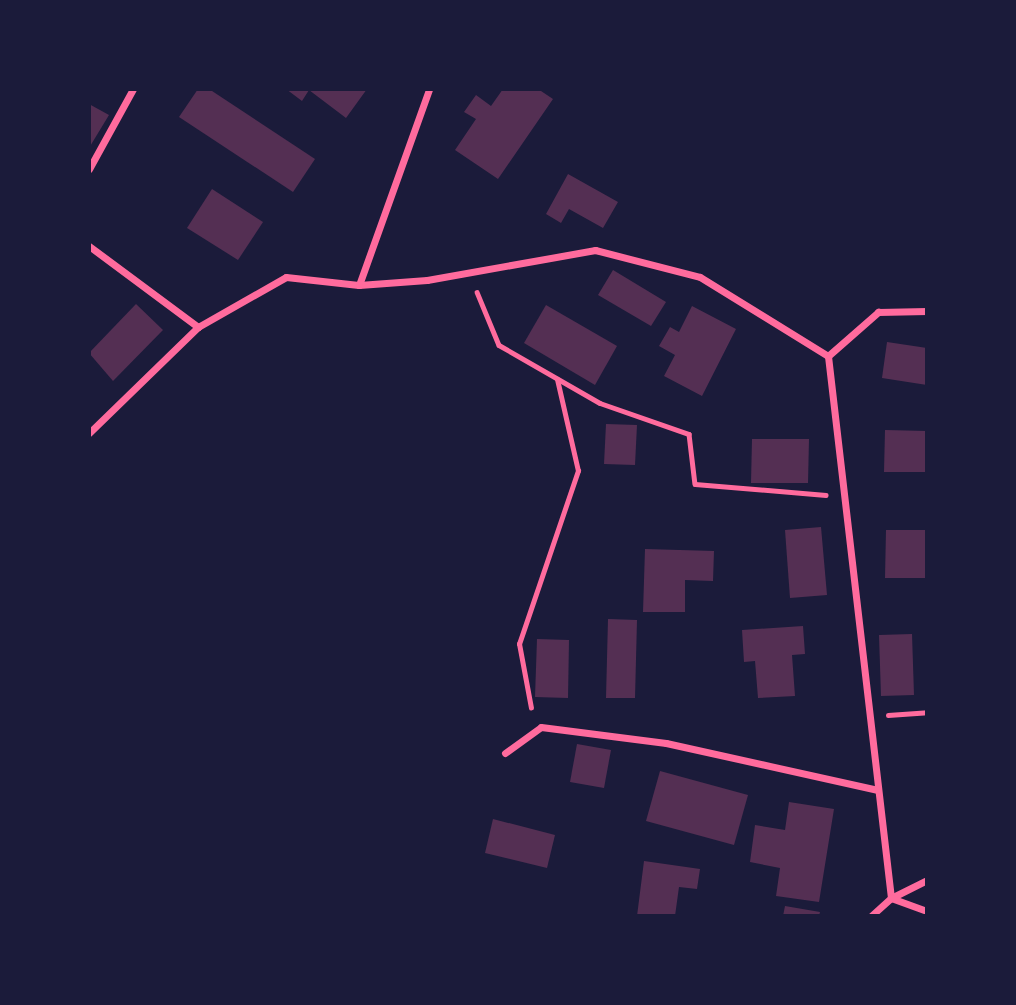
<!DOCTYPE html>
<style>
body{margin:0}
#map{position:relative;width:1016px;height:1005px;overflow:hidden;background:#1b1b3a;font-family:"Source Sans 3",sans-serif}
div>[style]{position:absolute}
.building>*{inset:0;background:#542f53}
.path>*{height:4.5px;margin:-2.25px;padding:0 2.25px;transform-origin:2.25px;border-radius:2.25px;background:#ff6b9d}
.minor>*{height:7px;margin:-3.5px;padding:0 3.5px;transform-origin:3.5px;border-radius:3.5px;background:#ff6b9d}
span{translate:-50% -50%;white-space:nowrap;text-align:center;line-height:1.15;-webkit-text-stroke:7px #1b1b3a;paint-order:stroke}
.frame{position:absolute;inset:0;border:91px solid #1b1b3a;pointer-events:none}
</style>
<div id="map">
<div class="building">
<i style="clip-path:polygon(198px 89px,209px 89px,315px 159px,293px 192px,179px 117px)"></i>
<i style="clip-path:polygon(286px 89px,367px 89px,346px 118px,309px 90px,302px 101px)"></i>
<i style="clip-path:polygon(503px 89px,538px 89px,553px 99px,498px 179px,455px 150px,476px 119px,464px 112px,476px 95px,491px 106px)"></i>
<i style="clip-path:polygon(89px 104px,109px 115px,89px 148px)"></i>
<i style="clip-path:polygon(568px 174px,618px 202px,603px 228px,569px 209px,561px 223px,546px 214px)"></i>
<i style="clip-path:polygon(212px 189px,263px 222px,238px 260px,187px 228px)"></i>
<i style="clip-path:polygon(613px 270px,666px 302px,651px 326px,598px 295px)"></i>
<i style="clip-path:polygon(136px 304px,163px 330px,113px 381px,89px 353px)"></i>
<i style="clip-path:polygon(546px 305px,617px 346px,595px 385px,524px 343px)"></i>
<i style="clip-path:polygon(692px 306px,736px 329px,702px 396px,664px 376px,675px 355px,659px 346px,670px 327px,679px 332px)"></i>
<i style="clip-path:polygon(887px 342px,927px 348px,927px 385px,882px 378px)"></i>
<i style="clip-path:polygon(606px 424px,637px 425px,635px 465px,604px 464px)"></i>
<i style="clip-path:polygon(885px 430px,927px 431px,927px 472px,884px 472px)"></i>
<i style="clip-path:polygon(752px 439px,809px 439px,808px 483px,751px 483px)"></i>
<i style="clip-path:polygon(821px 527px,827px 595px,790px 598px,785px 530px)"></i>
<i style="clip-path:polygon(886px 530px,927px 530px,927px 578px,885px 578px)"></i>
<i style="clip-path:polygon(645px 549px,714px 551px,713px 581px,685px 580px,685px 612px,643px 612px)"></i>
<i style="clip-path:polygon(608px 619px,637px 620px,635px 698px,606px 698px)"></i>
<i style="clip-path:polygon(803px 626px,805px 654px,792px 655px,795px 696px,758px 698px,755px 661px,744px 662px,742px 630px)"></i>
<i style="clip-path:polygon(912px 634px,914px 695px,881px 696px,879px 635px)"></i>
<i style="clip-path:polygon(537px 639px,569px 640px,568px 698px,535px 697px)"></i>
<i style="clip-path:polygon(577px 744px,611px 750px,604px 788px,570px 782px)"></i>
<i style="clip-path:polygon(660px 771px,748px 795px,734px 845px,646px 821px)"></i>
<i style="clip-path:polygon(789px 802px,834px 809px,819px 902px,776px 896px,780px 868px,750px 862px,755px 825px,785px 830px)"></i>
<i style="clip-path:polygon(493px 819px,555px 835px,547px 868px,485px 853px)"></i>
<i style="clip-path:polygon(644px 861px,700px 869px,697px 889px,679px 887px,675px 916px,637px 916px)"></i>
<i style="clip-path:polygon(785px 906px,820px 912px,819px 916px,783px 916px)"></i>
</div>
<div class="path">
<i style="left:477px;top:292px;width:57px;rotate:67.5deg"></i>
<i style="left:499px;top:345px;width:116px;rotate:29.9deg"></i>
<i style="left:600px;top:403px;width:94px;rotate:19.2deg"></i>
<i style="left:689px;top:434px;width:50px;rotate:83.2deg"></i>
<i style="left:695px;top:484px;width:131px;rotate:4.8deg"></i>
<i style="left:531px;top:708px;width:65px;rotate:-100.6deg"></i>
<i style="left:519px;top:644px;width:183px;rotate:-71.2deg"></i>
<i style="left:578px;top:471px;width:94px;rotate:-102.9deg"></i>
<i style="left:888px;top:715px;width:39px;rotate:-4deg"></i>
</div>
<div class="minor">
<i style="left:89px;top:169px;width:91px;rotate:-61.2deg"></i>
<i style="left:89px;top:246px;width:136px;rotate:36.6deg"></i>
<i style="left:359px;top:285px;width:208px;rotate:-70.3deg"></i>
<i style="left:828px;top:356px;width:67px;rotate:-41.3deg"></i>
<i style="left:878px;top:312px;width:49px;rotate:-1.2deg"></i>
<i style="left:89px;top:433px;width:152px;rotate:-44.2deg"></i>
<i style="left:198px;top:327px;width:101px;rotate:-29.6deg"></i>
<i style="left:286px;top:277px;width:73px;rotate:6.3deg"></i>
<i style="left:359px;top:285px;width:68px;rotate:-4.2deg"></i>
<i style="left:427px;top:280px;width:171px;rotate:-10.1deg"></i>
<i style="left:595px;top:250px;width:108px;rotate:14.4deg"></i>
<i style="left:700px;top:277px;width:150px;rotate:31.7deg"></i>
<i style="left:828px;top:356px;width:546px;rotate:83.37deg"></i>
<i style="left:891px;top:898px;width:40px;rotate:-26.6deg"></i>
<i style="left:505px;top:753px;width:44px;rotate:-35.8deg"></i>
<i style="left:541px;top:727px;width:126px;rotate:7.3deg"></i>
<i style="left:666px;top:743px;width:217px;rotate:12.5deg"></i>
<i style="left:871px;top:916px;width:27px;rotate:-42deg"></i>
<i style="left:891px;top:898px;width:38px;rotate:20deg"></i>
</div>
<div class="frame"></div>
</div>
